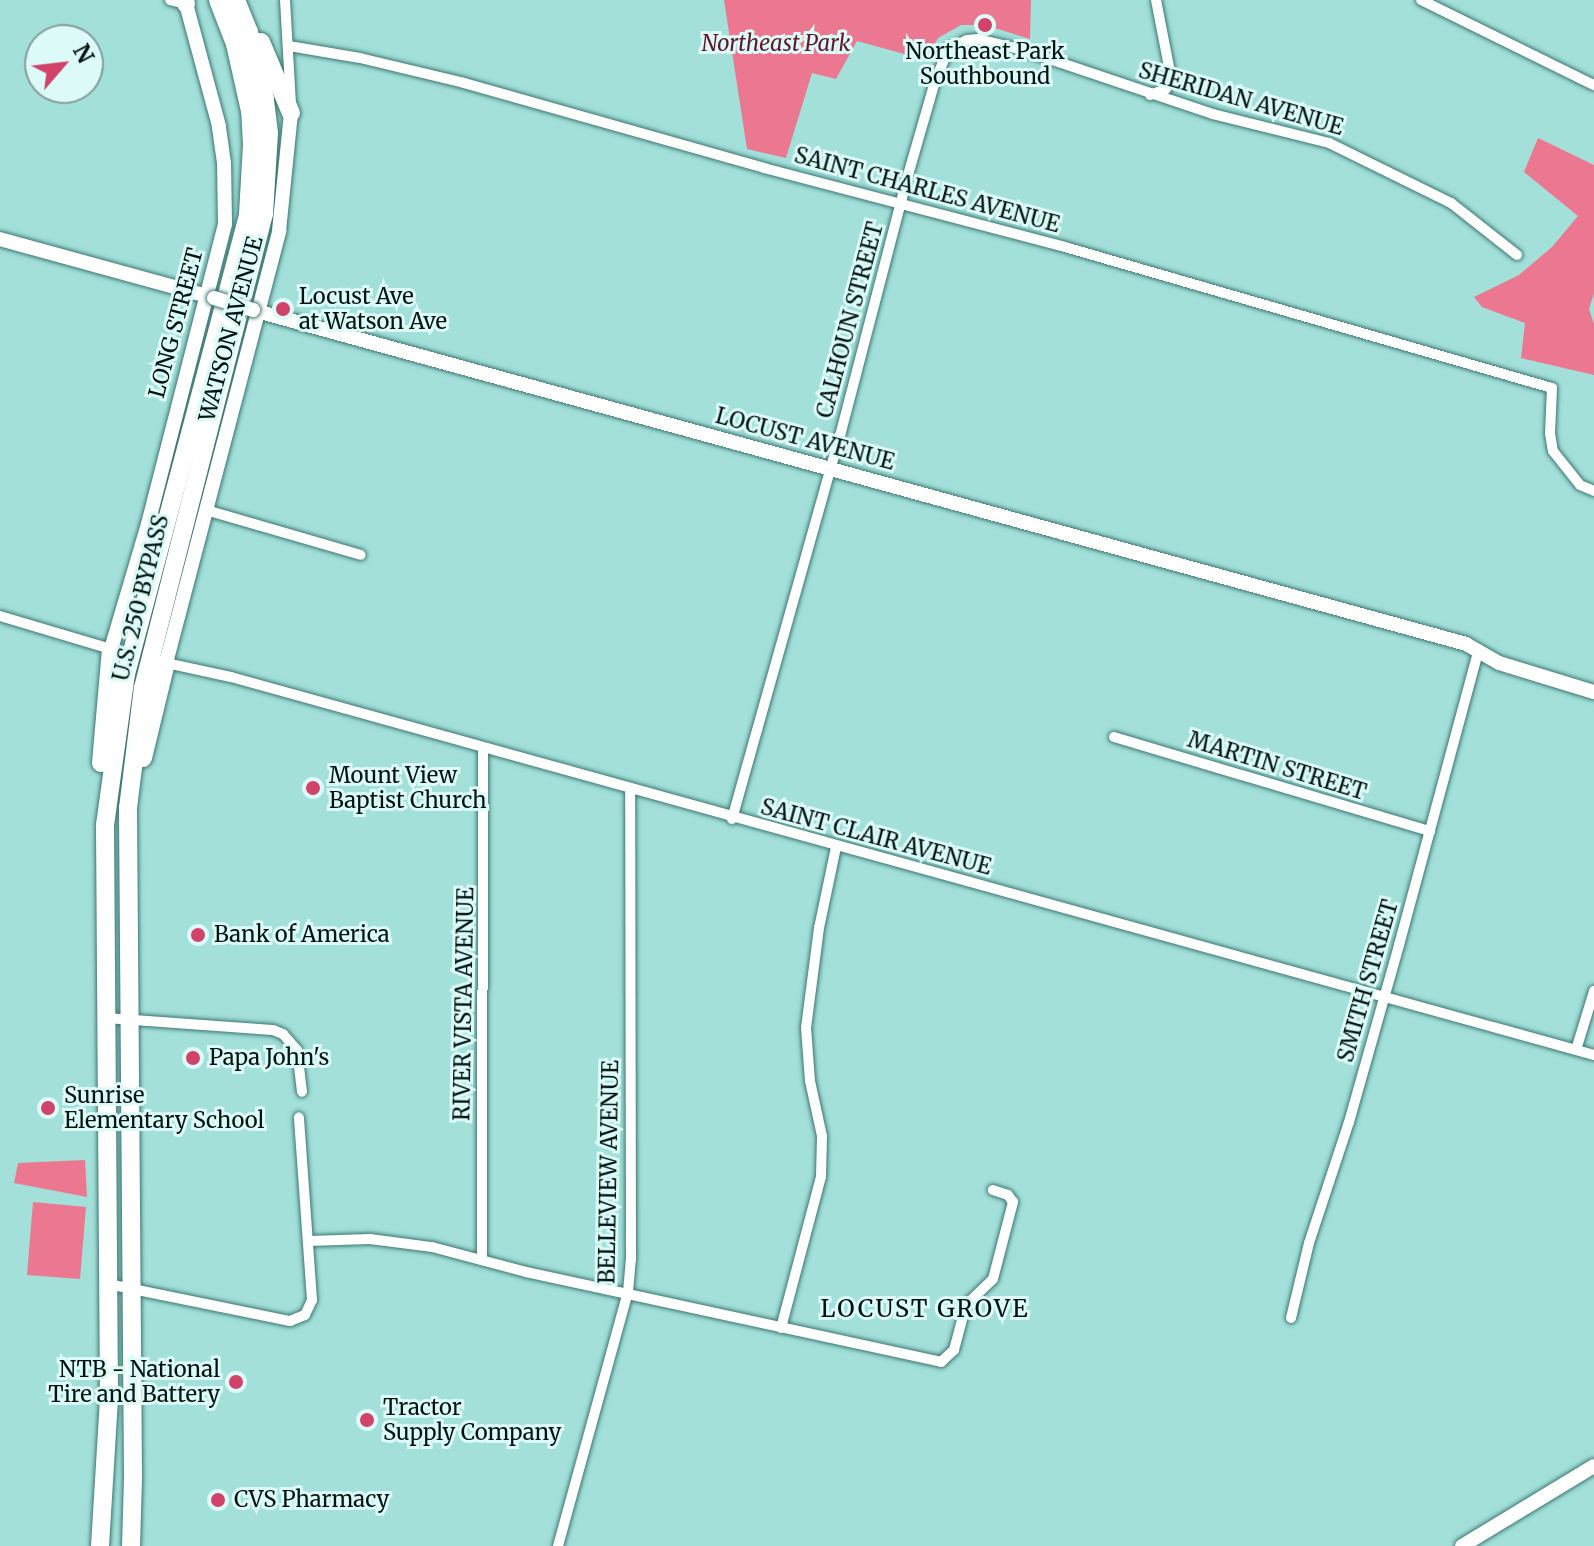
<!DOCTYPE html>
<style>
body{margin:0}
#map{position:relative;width:1594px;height:1546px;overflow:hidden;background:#a3e0da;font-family:Merriweather,serif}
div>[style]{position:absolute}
.green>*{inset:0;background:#ec7790}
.roads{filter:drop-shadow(0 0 2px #3d7873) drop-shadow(0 0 2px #3d7873)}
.street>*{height:10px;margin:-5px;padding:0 5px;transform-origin:5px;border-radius:5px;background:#fff}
.secondary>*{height:14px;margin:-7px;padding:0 7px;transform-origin:7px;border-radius:7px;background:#fff}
.highway>*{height:18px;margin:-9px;padding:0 9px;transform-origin:9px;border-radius:9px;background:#fff}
.bridges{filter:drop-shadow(0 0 2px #3d7873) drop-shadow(0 0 2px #3d7873)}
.secondary-bridge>*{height:14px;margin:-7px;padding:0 7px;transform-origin:7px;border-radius:7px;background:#fff}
.dots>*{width:22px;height:22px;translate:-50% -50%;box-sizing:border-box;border:4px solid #dcfaf7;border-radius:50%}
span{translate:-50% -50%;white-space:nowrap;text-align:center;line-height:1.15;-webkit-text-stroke:6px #dcfaf7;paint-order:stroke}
.park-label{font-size:22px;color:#61182c;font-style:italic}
.poi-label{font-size:22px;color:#001513}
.left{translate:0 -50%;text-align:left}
.right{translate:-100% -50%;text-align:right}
.street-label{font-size:22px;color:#001513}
.neighbourhood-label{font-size:24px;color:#001513;letter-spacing:2px}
.north{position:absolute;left:24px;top:24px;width:80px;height:80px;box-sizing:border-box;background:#dcfaf7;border:2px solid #849e9c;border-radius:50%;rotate:62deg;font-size:22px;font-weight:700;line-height:32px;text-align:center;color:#001513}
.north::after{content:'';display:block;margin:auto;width:28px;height:36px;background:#d14369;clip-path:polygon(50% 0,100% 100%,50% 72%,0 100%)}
</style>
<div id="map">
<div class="green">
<i style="clip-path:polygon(724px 0,1031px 0,1030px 39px,985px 25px,961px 25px,938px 38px,926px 60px,857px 41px,836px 79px,812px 73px,786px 158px,747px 149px)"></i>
<i style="clip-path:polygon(1538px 138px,1594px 165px,1594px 293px,1589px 309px,1594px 324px,1594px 375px,1521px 358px,1525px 323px,1482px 307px,1474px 297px,1519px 275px,1552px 247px,1578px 216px,1524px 172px)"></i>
<i style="clip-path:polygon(85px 1160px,87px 1197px,14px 1183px,18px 1163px)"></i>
<i style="clip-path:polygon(33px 1202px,86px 1207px,80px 1279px,27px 1275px)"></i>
</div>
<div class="roads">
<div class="street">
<i style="left:170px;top:0;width:16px;rotate:14deg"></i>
<i style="left:285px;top:0;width:103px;rotate:86.7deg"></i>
<i style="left:1421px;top:0;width:193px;rotate:26.2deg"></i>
<i style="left:289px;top:46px;width:72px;rotate:9.6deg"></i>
<i style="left:360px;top:58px;width:107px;rotate:13.5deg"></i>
<i style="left:464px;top:83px;width:312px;rotate:15.8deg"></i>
<i style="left:764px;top:168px;width:311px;rotate:14.7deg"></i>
<i style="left:1065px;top:247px;width:507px;rotate:16.15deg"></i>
<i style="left:1552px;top:388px;width:45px;rotate:92.5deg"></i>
<i style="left:1550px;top:433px;width:18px;rotate:81deg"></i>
<i style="left:1553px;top:451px;width:43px;rotate:51.5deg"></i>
<i style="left:1580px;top:485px;width:15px;rotate:23deg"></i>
<i style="left:1150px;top:95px;width:17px;rotate:-21deg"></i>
<i style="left:1166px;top:89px;width:13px;rotate:-67deg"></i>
<i style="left:1171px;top:77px;width:78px;rotate:-101deg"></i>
<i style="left:206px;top:510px;width:161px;rotate:16.2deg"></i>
<i style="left:0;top:616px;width:116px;rotate:16.6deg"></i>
<i style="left:166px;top:663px;width:66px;rotate:12.2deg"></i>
<i style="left:231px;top:677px;width:1414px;rotate:15.5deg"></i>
<i style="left:1114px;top:737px;width:330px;rotate:16.6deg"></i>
<i style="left:732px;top:819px;width:398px;rotate:-74.3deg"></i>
<i style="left:840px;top:436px;width:262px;rotate:-75.4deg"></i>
<i style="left:906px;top:182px;width:108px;rotate:-73.9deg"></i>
<i style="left:936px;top:78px;width:32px;rotate:-66deg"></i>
<i style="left:949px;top:49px;width:20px;rotate:-27deg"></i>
<i style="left:967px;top:40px;width:11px;rotate:-5deg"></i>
<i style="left:978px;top:39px;width:46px;rotate:13.7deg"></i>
<i style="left:1023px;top:50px;width:200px;rotate:18.6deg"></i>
<i style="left:1213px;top:114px;width:120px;rotate:14deg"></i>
<i style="left:1329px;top:143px;width:136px;rotate:26.2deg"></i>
<i style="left:1451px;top:203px;width:84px;rotate:38.2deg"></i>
<i style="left:106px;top:1018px;width:167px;rotate:4.1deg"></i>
<i style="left:273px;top:1030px;width:11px;rotate:22deg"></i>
<i style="left:283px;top:1034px;width:21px;rotate:49deg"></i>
<i style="left:297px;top:1050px;width:42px;rotate:83.2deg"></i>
<i style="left:1576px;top:1050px;width:62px;rotate:-73deg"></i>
<i style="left:309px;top:1241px;width:61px;rotate:-1.9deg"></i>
<i style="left:370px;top:1239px;width:63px;rotate:7.4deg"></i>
<i style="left:432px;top:1247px;width:97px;rotate:14.9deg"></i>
<i style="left:526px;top:1272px;width:425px;rotate:12.2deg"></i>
<i style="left:941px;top:1362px;width:18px;rotate:-43deg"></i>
<i style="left:954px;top:1350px;width:47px;rotate:-75.1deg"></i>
<i style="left:966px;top:1305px;width:37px;rotate:-44deg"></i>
<i style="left:993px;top:1279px;width:80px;rotate:-75.4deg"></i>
<i style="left:1013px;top:1202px;width:9px;rotate:-126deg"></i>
<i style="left:1008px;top:1195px;width:16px;rotate:-162deg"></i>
<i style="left:482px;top:1260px;width:512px;rotate:-89.89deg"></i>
<i style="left:108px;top:1284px;width:186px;rotate:11.5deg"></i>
<i style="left:290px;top:1321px;width:16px;rotate:-22deg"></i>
<i style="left:305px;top:1315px;width:17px;rotate:-65deg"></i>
<i style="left:312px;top:1300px;width:183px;rotate:-94.1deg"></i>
<i style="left:1291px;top:1318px;width:77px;rotate:-76.5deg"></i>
<i style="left:1309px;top:1243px;width:127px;rotate:-71.7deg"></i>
<i style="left:1349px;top:1122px;width:184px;rotate:-74.2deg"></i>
<i style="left:1399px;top:945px;width:302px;rotate:-74.9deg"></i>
<i style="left:781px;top:1328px;width:156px;rotate:-75.2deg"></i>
<i style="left:821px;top:1177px;width:41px;rotate:-88.6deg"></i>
<i style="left:822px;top:1136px;width:56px;rotate:-102.3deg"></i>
<i style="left:810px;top:1081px;width:53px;rotate:-94.3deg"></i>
<i style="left:806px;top:1028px;width:101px;rotate:-82.6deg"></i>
<i style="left:819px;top:928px;width:83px;rotate:-78.1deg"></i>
<i style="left:558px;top:1546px;width:263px;rotate:-74.6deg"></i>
<i style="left:628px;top:1292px;width:32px;rotate:-85deg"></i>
<i style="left:631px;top:1260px;width:470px;rotate:-90.1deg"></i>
</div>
<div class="secondary">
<i style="left:0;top:239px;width:222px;rotate:15.4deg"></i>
<i style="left:253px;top:310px;width:1258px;rotate:15.39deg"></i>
<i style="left:1466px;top:644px;width:38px;rotate:30deg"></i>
<i style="left:1499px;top:663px;width:99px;rotate:17deg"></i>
<i style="left:111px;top:649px;width:130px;rotate:-73.5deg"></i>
<i style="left:148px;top:524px;width:310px;rotate:-75.6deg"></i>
<i style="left:225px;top:224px;width:61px;rotate:-90.9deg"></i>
<i style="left:224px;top:163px;width:37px;rotate:-98deg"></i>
<i style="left:219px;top:126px;width:126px;rotate:-105.1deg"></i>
<i style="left:166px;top:663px;width:447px;rotate:-75.3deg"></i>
<i style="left:279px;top:231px;width:119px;rotate:-84.2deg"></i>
<i style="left:1462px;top:1546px;width:154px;rotate:-31.2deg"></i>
</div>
<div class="highway">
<i style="left:185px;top:0;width:4px;rotate:76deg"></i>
<i style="left:261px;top:42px;width:77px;rotate:67.1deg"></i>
<i style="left:143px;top:758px;width:98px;rotate:-76.4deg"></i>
<i style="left:101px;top:763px;width:114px;rotate:-85deg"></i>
<i style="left:100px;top:1546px;width:146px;rotate:-86.5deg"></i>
<i style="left:109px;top:1400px;width:575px;rotate:-90.4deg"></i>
<i style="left:105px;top:825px;width:152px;rotate:-82.1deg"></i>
<i style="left:126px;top:674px;width:476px;rotate:-75.1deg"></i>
<i style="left:248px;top:214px;width:69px;rotate:-86.7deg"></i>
<i style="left:252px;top:145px;width:34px;rotate:-93deg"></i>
<i style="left:250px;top:111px;width:69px;rotate:-102.6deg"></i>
<i style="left:235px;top:44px;width:47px;rotate:-111.1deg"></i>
<i style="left:131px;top:1546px;width:69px;rotate:-88.3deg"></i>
<i style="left:133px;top:1477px;width:669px;rotate:-90.43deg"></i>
<i style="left:128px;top:808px;width:121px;rotate:-82.9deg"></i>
<i style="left:143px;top:688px;width:489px;rotate:-75.7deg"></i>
<i style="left:264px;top:214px;width:81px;rotate:-86.5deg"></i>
<i style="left:269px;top:133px;width:34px;rotate:-97deg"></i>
<i style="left:265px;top:99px;width:69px;rotate:-103.4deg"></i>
<i style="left:249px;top:32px;width:35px;rotate:-112deg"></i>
</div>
</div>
<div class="bridges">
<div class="secondary-bridge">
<i style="left:214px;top:298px;width:41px;rotate:17.1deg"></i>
</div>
</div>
<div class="dots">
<i style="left:985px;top:25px;background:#d14369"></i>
<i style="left:283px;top:309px;background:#d14369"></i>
<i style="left:313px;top:788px;background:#d14369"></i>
<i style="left:198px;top:935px;background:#d14369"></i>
<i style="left:193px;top:1058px;background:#d14369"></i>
<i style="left:48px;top:1108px;background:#d14369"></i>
<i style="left:236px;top:1382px;background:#d14369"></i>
<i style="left:367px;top:1420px;background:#d14369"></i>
<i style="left:218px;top:1500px;background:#d14369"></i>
</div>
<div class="park-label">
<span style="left:776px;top:44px">Northeast Park</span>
</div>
<div class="poi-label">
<span style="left:985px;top:64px">Northeast Park<br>Southbound</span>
<span class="left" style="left:299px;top:309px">Locust Ave<br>at Watson Ave</span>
<span class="left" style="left:329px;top:788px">Mount View<br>Baptist Church</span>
<span class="left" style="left:214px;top:935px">Bank of America</span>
<span class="left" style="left:209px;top:1058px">Papa John's</span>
<span class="left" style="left:64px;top:1108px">Sunrise<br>Elementary School</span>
<span class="right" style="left:220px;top:1382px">NTB - National<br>Tire and Battery</span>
<span class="left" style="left:383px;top:1420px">Tractor<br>Supply Company</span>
<span class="left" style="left:234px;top:1500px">CVS Pharmacy</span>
</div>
<div class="street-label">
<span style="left:1241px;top:99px;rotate:16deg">SHERIDAN AVENUE</span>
<span style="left:927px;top:190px;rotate:15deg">SAINT CHARLES AVENUE</span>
<span style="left:850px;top:320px;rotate:-75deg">CALHOUN STREET</span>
<span style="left:176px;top:323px;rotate:-75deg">LONG STREET</span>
<span style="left:231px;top:329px;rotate:-75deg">WATSON AVENUE</span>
<span style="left:805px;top:439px;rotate:15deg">LOCUST AVENUE</span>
<span style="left:141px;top:598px;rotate:-76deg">U.S. 250 BYPASS</span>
<span style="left:1277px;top:766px;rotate:17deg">MARTIN STREET</span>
<span style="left:876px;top:837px;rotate:15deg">SAINT CLAIR AVENUE</span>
<span style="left:1368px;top:981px;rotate:-74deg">SMITH STREET</span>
<span style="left:464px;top:1004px;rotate:-89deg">RIVER VISTA AVENUE</span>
<span style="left:609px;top:1172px;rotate:-89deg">BELLEVIEW AVENUE</span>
</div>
<div class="neighbourhood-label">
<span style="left:925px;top:1309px">LOCUST GROVE</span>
</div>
<div class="north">N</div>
</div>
